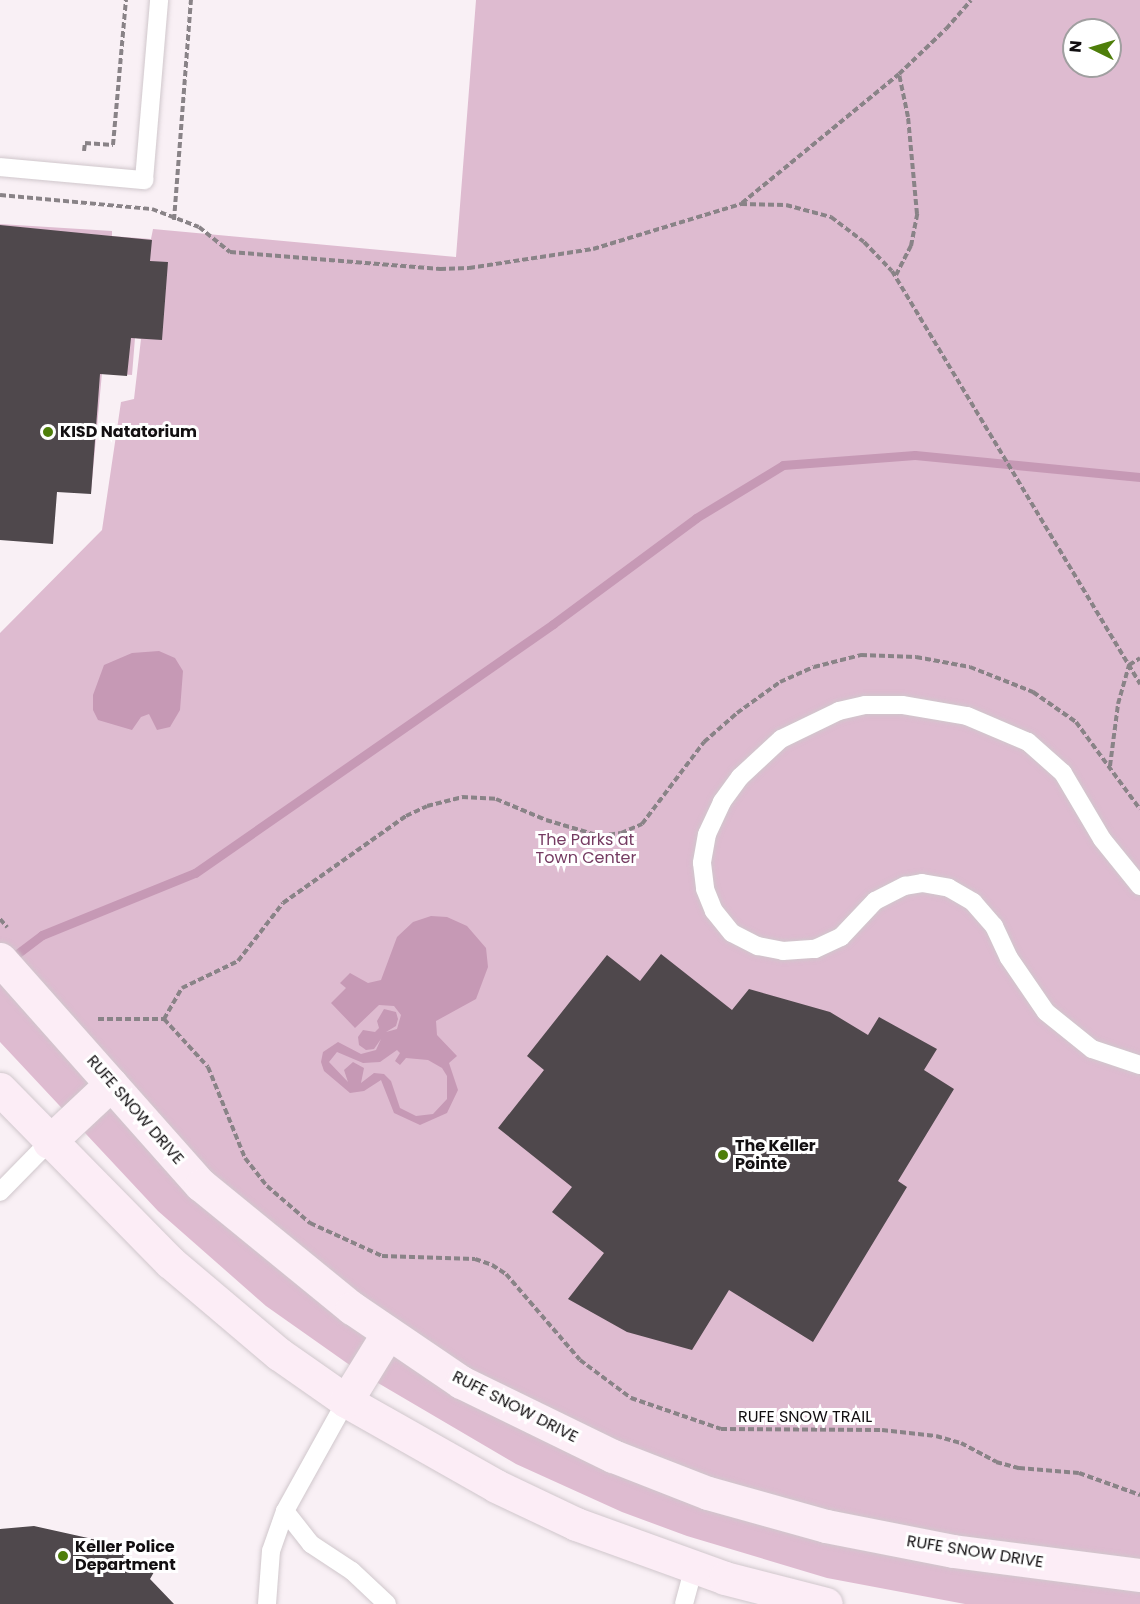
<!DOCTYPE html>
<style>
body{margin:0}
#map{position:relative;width:1140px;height:1604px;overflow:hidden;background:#f9f0f5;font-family:Poppins,sans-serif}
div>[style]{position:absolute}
.green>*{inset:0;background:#debbd0}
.water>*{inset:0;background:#c699b5}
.stream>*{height:9px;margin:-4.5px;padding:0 4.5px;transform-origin:4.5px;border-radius:4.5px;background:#c699b5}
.building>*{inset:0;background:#4f484c}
.path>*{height:4px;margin-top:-2px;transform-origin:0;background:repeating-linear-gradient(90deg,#898387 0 6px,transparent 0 9px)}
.roads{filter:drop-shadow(0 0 2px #d0c7cc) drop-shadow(0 0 2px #d0c7cc)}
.lane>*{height:18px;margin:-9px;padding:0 9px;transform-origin:9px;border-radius:9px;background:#fff}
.secondary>*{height:33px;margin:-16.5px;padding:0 16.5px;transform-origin:16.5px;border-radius:16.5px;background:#fcedf6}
.dots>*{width:16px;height:16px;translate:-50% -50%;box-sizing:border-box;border:3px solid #fff;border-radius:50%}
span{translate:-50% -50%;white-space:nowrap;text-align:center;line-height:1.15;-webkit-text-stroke:6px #fff;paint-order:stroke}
.poi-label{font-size:16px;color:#120f11;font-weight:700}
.left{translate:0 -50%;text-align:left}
.park-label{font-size:16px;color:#753b62}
.street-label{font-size:16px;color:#120f11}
.north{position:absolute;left:1062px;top:18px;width:60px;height:60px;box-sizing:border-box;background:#fff;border:2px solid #a09fa0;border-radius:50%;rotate:275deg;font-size:16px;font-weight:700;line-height:24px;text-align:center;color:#120f11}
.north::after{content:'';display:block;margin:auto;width:21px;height:27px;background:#4e7e0a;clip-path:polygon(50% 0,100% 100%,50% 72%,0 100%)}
</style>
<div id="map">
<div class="green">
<i style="clip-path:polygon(evenodd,476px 0,1140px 0,1140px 1604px,965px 1604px,827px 1578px,687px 1536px,622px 1512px,516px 1464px,361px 1373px,266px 1306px,158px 1211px,0 1042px,0 633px,102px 530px,121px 402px,134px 399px,141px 339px,135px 338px,132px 375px,102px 373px,91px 492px,55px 489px,0 538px,0 224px,112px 231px,112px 236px,151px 239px,153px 229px,456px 257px,476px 0,1074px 30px,1110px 30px,1110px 66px,1074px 66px,1074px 30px)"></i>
</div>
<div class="water">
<i style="clip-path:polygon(159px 651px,175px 658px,183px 671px,180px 710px,170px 727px,157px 730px,149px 714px,141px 717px,132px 730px,98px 720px,93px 710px,93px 695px,104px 665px,132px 653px)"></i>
<i style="clip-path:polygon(evenodd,431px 916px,447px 917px,467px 926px,486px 948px,488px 967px,476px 999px,436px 1021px,437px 1035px,457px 1056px,449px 1063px,458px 1090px,447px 1113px,420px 1125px,394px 1113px,381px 1080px,364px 1091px,350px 1093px,324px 1071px,321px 1062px,323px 1052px,338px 1042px,361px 1054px,376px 1050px,381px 1039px,374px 1049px,366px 1050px,359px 1045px,358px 1037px,363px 1030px,375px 1032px,379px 1028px,377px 1021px,384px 1009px,396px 1012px,398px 1019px,396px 1026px,386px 1032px,397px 1029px,401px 1015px,394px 1006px,379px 1005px,355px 1028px,331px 1003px,346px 988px,340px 983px,350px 973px,368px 983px,381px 980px,397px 937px,413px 922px,431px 916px,397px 1050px,400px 1053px,395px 1061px,400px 1065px,406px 1058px,428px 1060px,442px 1068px,447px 1076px,447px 1099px,433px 1114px,416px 1116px,400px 1108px,391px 1081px,384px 1074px,374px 1073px,361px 1083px,364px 1068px,353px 1062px,344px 1070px,348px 1082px,329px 1062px,337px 1052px,363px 1063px,380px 1062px,397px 1050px)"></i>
</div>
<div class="stream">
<i style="left:9px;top:960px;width:41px;rotate:-37.1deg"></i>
<i style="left:42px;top:935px;width:165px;rotate:-22.1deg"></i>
<i style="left:195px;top:873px;width:436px;rotate:-34.8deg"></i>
<i style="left:553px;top:624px;width:178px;rotate:-36.5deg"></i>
<i style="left:696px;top:518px;width:102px;rotate:-31.3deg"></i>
<i style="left:783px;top:465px;width:132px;rotate:-4.3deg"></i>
<i style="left:915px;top:455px;width:226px;rotate:5.6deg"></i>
</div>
<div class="building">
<i style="clip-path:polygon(0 225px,152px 240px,150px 261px,168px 262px,162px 340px,131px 338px,127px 376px,100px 374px,91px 494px,57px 492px,53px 544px,0 540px)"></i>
<i style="clip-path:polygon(661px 954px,732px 1010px,749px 989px,830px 1012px,868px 1035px,879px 1017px,937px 1049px,924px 1070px,954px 1089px,898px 1181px,907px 1187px,813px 1342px,729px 1290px,692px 1350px,627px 1332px,568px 1299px,604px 1253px,552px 1212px,572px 1187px,498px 1128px,544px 1070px,527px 1056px,607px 955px,640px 981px)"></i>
<i style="clip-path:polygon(34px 1526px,97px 1540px,154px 1572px,150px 1579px,174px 1604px,0 1604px,0 1529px)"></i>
</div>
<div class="path">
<i style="left:84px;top:151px;width:8px;rotate:-83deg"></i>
<i style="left:85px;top:143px;width:28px;rotate:4deg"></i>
<i style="left:113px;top:145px;width:146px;rotate:-84.9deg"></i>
<i style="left:0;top:195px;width:153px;rotate:5.3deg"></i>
<i style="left:152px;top:209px;width:50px;rotate:21deg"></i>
<i style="left:199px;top:227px;width:40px;rotate:39deg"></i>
<i style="left:230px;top:252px;width:211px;rotate:4.6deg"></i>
<i style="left:440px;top:269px;width:29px;rotate:-2deg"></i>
<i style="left:469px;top:268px;width:125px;rotate:-8.7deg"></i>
<i style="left:593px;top:249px;width:155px;rotate:-16.9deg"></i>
<i style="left:741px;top:204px;width:45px;rotate:1.3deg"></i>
<i style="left:786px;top:205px;width:47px;rotate:14.9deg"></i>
<i style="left:831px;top:217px;width:41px;rotate:37.1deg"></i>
<i style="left:864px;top:242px;width:40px;rotate:46deg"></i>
<i style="left:892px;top:271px;width:482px;rotate:59deg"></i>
<i style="left:742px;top:203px;width:203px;rotate:-39.4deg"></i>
<i style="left:899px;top:74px;width:65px;rotate:-43.8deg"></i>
<i style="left:946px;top:29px;width:38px;rotate:-49deg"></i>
<i style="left:174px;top:220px;width:221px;rotate:-85.6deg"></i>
<i style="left:896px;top:275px;width:33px;rotate:-63deg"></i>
<i style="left:911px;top:246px;width:33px;rotate:-79deg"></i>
<i style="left:917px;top:214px;width:97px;rotate:-95.3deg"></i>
<i style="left:908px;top:117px;width:44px;rotate:-101.8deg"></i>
<i style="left:1110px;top:766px;width:63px;rotate:-82.6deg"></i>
<i style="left:1118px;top:704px;width:41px;rotate:-74.2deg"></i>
<i style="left:1129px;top:665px;width:13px;rotate:-32deg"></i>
<i style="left:0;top:919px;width:11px;rotate:49deg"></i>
<i style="left:98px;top:1019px;width:66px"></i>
<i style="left:164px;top:1019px;width:65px;rotate:47.5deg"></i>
<i style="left:208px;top:1067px;width:98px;rotate:67.9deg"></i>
<i style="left:245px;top:1158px;width:36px;rotate:52deg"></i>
<i style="left:267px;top:1186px;width:57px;rotate:40.7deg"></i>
<i style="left:310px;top:1223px;width:79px;rotate:24.6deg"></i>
<i style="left:382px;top:1256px;width:93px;rotate:1.8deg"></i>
<i style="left:475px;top:1259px;width:18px;rotate:19deg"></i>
<i style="left:492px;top:1265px;width:17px;rotate:33deg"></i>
<i style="left:506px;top:1274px;width:113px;rotate:49.3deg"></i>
<i style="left:580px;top:1360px;width:64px;rotate:36.7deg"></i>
<i style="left:631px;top:1398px;width:95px;rotate:19deg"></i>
<i style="left:721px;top:1429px;width:161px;rotate:0.4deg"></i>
<i style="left:882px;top:1430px;width:54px;rotate:6.3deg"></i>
<i style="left:936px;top:1436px;width:26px;rotate:16deg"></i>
<i style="left:961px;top:1443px;width:40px;rotate:28deg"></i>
<i style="left:996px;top:1462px;width:24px;rotate:15deg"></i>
<i style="left:1019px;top:1468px;width:60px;rotate:4.8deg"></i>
<i style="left:1079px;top:1473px;width:65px;rotate:19.8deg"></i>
<i style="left:164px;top:1019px;width:36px;rotate:-60deg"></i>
<i style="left:182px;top:988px;width:62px;rotate:-25.7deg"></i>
<i style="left:238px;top:961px;width:73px;rotate:-52.2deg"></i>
<i style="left:283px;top:903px;width:151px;rotate:-35.3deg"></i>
<i style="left:406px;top:816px;width:23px;rotate:-25deg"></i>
<i style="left:427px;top:806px;width:36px;rotate:-14deg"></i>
<i style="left:462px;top:797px;width:34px;rotate:3deg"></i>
<i style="left:496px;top:799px;width:54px;rotate:22.8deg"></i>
<i style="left:546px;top:820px;width:56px;rotate:16.5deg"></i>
<i style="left:600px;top:836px;width:21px;rotate:-8deg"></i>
<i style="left:621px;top:833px;width:23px;rotate:-23deg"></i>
<i style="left:642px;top:824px;width:103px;rotate:-52.9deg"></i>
<i style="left:704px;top:742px;width:44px;rotate:-41.3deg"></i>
<i style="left:737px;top:713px;width:53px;rotate:-35.8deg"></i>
<i style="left:780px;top:682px;width:37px;rotate:-24deg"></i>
<i style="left:814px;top:667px;width:49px;rotate:-14.3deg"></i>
<i style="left:861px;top:655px;width:55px;rotate:2.1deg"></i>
<i style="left:916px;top:657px;width:55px;rotate:10.5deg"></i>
<i style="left:970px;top:667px;width:68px;rotate:21.6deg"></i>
<i style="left:1033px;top:692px;width:52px;rotate:34.9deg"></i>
<i style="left:1076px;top:722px;width:108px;rotate:53.7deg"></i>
</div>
<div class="roads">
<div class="lane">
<i style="left:0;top:167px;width:145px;rotate:5.2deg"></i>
<i style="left:144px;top:180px;width:181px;rotate:-85.2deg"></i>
<i style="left:1140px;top:886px;width:60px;rotate:-129deg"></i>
<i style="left:1102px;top:839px;width:77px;rotate:-120.6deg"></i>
<i style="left:1063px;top:773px;width:47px;rotate:-138.5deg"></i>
<i style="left:1028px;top:742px;width:66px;rotate:-156.9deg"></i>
<i style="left:967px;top:716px;width:66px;rotate:-170.4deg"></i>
<i style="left:902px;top:705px;width:37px;rotate:180deg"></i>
<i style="left:865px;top:705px;width:27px;rotate:167deg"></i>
<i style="left:839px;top:711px;width:64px;rotate:154.2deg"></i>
<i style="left:781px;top:739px;width:56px;rotate:137.2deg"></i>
<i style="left:740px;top:777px;width:31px;rotate:126deg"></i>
<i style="left:722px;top:802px;width:35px;rotate:115deg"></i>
<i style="left:707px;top:834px;width:29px;rotate:100deg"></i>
<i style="left:702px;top:863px;width:26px;rotate:83deg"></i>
<i style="left:705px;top:889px;width:24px;rotate:68deg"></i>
<i style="left:714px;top:911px;width:28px;rotate:51deg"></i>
<i style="left:732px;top:933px;width:29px;rotate:27deg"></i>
<i style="left:758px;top:946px;width:25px;rotate:11deg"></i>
<i style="left:783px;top:951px;width:32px;rotate:-4deg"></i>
<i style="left:815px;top:949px;width:29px;rotate:-25deg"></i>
<i style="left:841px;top:937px;width:50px;rotate:-46.6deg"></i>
<i style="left:875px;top:901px;width:34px;rotate:-27deg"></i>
<i style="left:905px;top:886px;width:17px;rotate:-10deg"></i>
<i style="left:922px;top:883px;width:27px;rotate:10deg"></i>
<i style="left:949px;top:888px;width:28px;rotate:30deg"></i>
<i style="left:973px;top:902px;width:32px;rotate:49deg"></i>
<i style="left:994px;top:926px;width:35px;rotate:65deg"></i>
<i style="left:1009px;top:958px;width:65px;rotate:55.6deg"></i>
<i style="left:1046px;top:1012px;width:59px;rotate:38.8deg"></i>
<i style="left:1092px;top:1049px;width:51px;rotate:18.4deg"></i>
<i style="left:0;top:1192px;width:70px;rotate:-45.6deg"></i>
<i style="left:285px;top:1511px;width:42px;rotate:51.8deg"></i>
<i style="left:311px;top:1544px;width:49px;rotate:33.4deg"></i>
<i style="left:352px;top:1571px;width:48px;rotate:43.3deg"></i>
<i style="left:267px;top:1604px;width:53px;rotate:-85.7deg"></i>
<i style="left:271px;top:1551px;width:42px;rotate:-70.7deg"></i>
<i style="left:285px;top:1511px;width:126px;rotate:-61deg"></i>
<i style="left:684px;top:1604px;width:38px;rotate:-75deg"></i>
</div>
<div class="secondary">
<i style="left:0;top:959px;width:302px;rotate:48.4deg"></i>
<i style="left:201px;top:1185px;width:195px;rotate:39.2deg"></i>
<i style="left:352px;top:1308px;width:132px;rotate:34.2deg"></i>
<i style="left:461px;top:1382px;width:169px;rotate:26deg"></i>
<i style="left:613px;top:1456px;width:102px;rotate:21.3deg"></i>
<i style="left:708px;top:1493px;width:123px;rotate:15.6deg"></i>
<i style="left:826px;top:1526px;width:129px;rotate:11.1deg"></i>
<i style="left:953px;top:1551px;width:189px;rotate:7.3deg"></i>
<i style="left:0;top:1089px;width:243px;rotate:45.5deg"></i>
<i style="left:170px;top:1262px;width:143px;rotate:40.2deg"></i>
<i style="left:279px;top:1354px;width:82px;rotate:35deg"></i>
<i style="left:346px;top:1401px;width:172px;rotate:29.5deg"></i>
<i style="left:496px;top:1486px;width:89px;rotate:25.4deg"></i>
<i style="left:576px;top:1524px;width:158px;rotate:19.9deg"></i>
<i style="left:725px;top:1578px;width:104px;rotate:14.4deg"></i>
<i style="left:49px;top:1142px;width:85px;rotate:-43.1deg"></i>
<i style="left:346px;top:1401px;width:80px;rotate:-58.3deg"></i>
</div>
</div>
<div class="dots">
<i style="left:48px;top:432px;background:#4e7e0a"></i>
<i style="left:723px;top:1155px;background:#4e7e0a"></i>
<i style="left:63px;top:1556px;background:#4e7e0a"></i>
</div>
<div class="poi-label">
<span class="left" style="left:60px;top:432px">KISD Natatorium</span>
<span class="left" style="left:735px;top:1155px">The Keller<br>Pointe</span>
<span class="left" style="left:75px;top:1556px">Keller Police<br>Department</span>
</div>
<div class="park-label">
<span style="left:586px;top:849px">The Parks at<br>Town Center</span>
</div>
<div class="street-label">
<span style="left:135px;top:1110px;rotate:49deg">RUFE SNOW DRIVE</span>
<span style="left:515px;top:1407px;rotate:27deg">RUFE SNOW DRIVE</span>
<span style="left:805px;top:1417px">RUFE SNOW TRAIL</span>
<span style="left:975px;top:1552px;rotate:9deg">RUFE SNOW DRIVE</span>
</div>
<div class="north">N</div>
</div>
